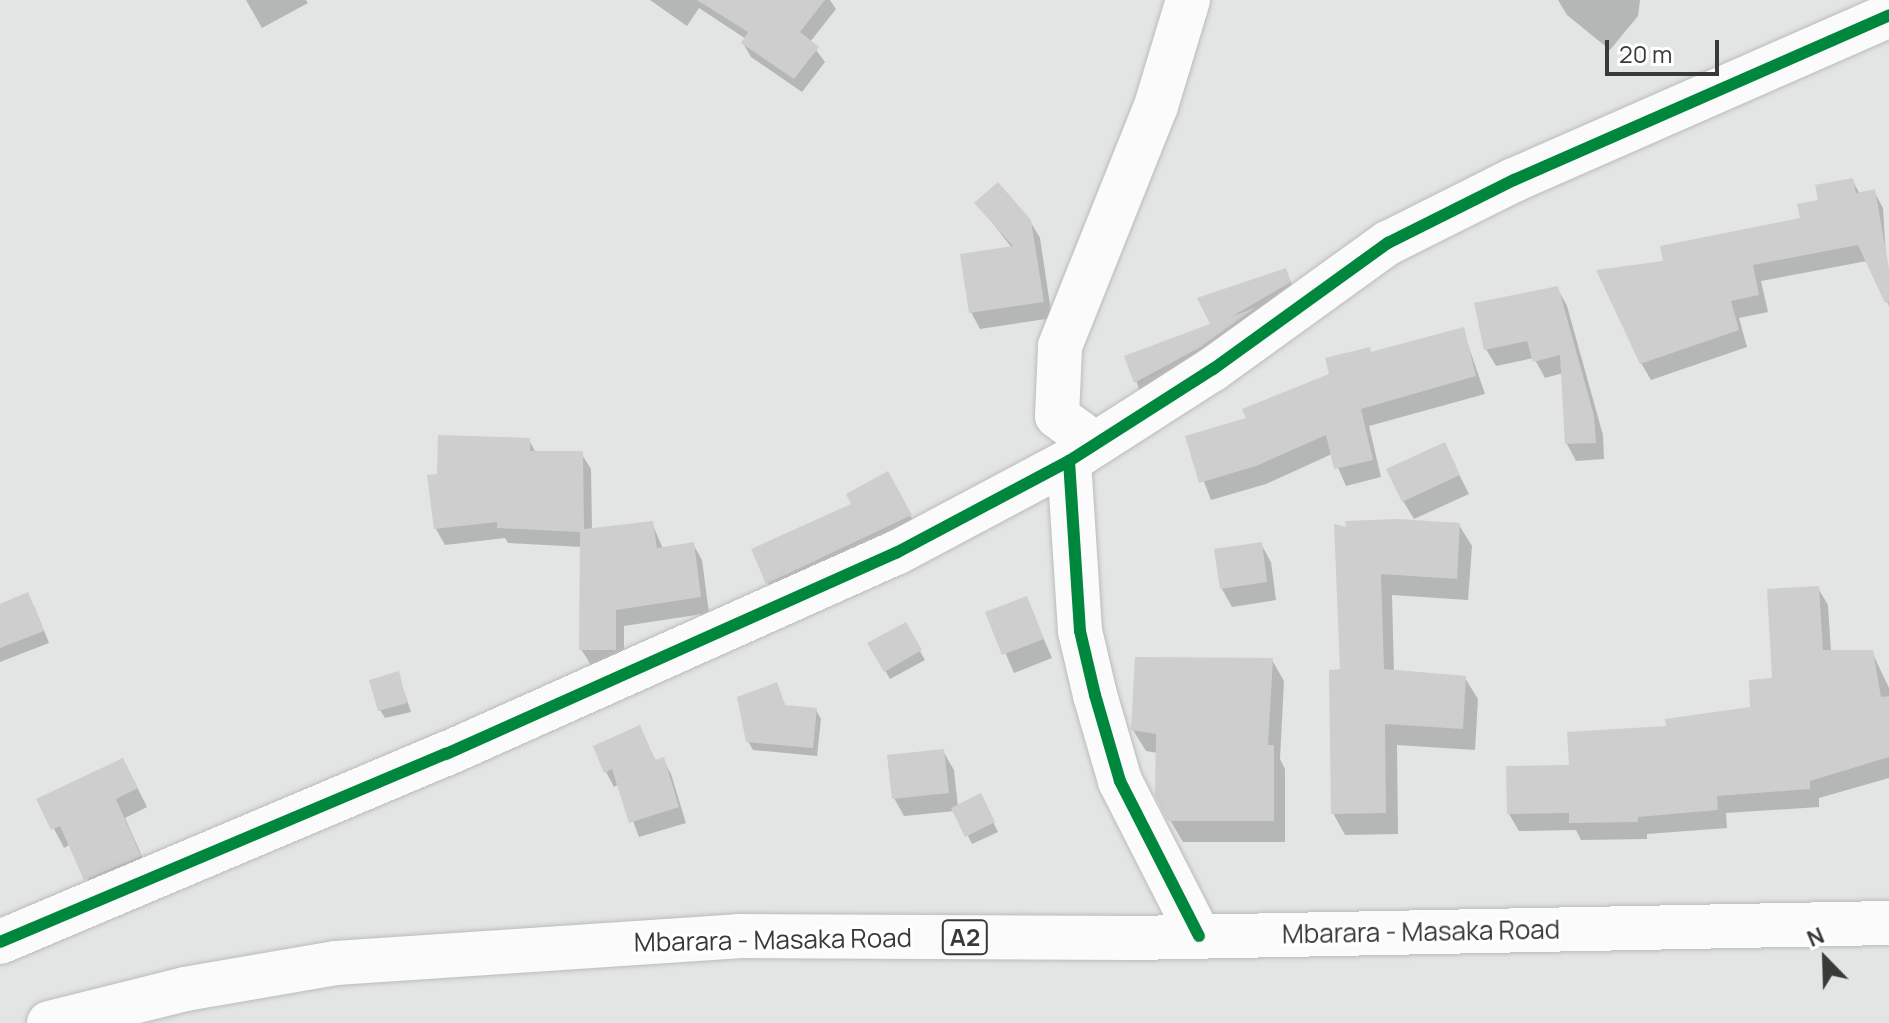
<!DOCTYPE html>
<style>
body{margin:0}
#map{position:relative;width:1889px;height:1023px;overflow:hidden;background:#e2e5e3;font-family:Manrope,sans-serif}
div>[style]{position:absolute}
.shadow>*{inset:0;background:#0003}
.building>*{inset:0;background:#cdcecd}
.roads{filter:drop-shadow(0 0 2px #babcbb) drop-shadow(0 0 2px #babcbb)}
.minor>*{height:44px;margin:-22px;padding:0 22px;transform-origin:22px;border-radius:22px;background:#fbfbfb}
.highway>*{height:44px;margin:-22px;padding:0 22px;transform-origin:22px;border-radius:22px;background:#fbfbfb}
.cycleway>*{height:12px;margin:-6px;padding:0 6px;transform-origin:6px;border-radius:6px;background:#00873e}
span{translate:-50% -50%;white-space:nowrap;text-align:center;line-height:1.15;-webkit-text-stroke:6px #fff;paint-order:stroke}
.shield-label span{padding:2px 6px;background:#fff;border:2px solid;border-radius:6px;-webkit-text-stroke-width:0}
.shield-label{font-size:24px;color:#383a38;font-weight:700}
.street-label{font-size:26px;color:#383a38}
.north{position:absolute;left:1785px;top:919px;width:80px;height:80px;-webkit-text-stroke:6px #fff;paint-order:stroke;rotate:337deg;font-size:22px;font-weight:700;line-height:32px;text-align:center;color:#383a38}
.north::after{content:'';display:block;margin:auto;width:28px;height:36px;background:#383a38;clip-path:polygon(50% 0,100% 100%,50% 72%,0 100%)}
.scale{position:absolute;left:1605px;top:40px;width:114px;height:36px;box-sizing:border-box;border:4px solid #383a38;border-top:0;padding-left:10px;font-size:24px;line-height:28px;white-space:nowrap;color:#383a38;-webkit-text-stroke:6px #fff;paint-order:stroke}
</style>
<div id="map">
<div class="shadow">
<i style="clip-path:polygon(246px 0,306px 0,308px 3px,262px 28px)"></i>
<i style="clip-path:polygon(650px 0,830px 0,836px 9px,810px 42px,825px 62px,802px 92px,751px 57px,743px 43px,746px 39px,699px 8px,687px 26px)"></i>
<i style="clip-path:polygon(1558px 0,1640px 0,1638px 16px,1610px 50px,1567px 15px)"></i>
<i style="clip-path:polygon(1852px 180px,1860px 194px,1874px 191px,1883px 208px,1889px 306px,1867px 261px,1761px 281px,1768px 312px,1739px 318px,1747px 347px,1651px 380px,1641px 363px,1665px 263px,1802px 219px)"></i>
<i style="clip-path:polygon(977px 203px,1030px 221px,1040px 238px,1052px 318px,980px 329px,971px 312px,1012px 248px)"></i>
<i style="clip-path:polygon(1285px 270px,1295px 291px,1140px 391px,1127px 357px,1212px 326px)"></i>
<i style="clip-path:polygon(1557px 288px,1567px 306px,1603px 435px,1604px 459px,1576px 461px,1567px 444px,1563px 373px,1545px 378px,1534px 358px,1496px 366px,1486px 349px)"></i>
<i style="clip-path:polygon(1463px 330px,1485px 394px,1369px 426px,1381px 477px,1346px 486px,1332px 454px,1266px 484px,1211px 500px,1187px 438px,1249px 419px,1372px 354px)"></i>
<i style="clip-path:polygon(529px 440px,536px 453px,581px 453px,591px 469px,592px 530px,652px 523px,663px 549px,693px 544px,702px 560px,709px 613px,624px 626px,624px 665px,591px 665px,581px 649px,582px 547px,508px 543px,505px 538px,445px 545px,436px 529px,438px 476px)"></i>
<i style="clip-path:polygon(1446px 449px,1469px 494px,1414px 519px,1403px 501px)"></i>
<i style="clip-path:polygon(898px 492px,920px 534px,779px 601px,768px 583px)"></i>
<i style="clip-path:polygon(1459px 525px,1472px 546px,1468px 600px,1392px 595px,1394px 672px,1465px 678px,1478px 699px,1475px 750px,1397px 745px,1398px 834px,1345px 835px,1333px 813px,1349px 530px)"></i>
<i style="clip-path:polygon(1261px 544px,1271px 562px,1276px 600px,1232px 607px,1222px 589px)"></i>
<i style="clip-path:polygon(1818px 588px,1828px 605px,1831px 652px,1872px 652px,1889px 688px,1889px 778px,1819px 798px,1819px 807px,1726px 813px,1727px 828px,1647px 834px,1647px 839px,1581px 840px,1576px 830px,1519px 831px,1509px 814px,1571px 767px,1668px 727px,1753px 709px,1774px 680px)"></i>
<i style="clip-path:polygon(1026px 598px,1052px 658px,1014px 673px,988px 613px)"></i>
<i style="clip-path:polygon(0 606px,34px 606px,49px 643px,0 662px)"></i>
<i style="clip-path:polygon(905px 625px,925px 660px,890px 679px,870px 644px)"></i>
<i style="clip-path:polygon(1272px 660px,1284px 681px,1280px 759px,1285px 769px,1285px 842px,1183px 842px,1170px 820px,1158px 753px,1146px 751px,1133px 730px)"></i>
<i style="clip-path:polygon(398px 674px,411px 712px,385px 718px,380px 710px)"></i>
<i style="clip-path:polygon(776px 684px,786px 707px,816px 710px,821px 719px,817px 756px,753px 750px,748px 741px)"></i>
<i style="clip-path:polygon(639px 728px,656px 761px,663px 759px,671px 774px,686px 823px,639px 837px,619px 784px,614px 787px,606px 772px)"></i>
<i style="clip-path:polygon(943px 751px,954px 770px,958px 807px,985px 805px,998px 832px,972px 844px,955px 811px,904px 816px,894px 798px)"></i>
<i style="clip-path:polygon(133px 779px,147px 807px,125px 818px,150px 874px,96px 897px,71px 844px,64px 848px,39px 800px)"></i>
</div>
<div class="building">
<i style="clip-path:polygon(697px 0,825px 0,800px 32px,819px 47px,794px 79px,741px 43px,748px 32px)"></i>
<i style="clip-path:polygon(1853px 178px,1856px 193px,1875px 189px,1889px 269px,1889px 302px,1885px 303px,1858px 245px,1753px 265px,1759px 295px,1731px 301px,1739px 330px,1640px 364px,1596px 270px,1663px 261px,1660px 246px,1800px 218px,1797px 204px,1818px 200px,1815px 185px)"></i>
<i style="clip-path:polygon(998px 182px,1031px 220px,1044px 302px,969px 313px,960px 254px,1013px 246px,974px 203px)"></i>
<i style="clip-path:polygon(1286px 268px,1291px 282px,1231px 317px,1256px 307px,1199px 348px,1134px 383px,1124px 356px,1210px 324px,1197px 298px)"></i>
<i style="clip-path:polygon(1558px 286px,1594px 416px,1596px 443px,1565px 444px,1560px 355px,1533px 362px,1527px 341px,1484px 350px,1474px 303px)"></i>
<i style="clip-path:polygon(1464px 327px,1476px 376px,1361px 409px,1373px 460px,1334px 469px,1326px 435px,1256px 466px,1199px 483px,1185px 436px,1246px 418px,1242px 409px,1329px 374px,1325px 358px,1370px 347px,1371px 352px)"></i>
<i style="clip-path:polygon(438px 435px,530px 438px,530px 451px,583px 451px,584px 529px,653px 521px,657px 548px,694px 542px,701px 597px,616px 610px,616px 650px,579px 650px,580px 532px,497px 528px,497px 522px,434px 529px,427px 475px,437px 474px)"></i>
<i style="clip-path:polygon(1445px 442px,1460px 475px,1402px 502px,1386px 469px)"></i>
<i style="clip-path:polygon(888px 471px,912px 515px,766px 584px,751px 549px,851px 504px,846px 494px)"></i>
<i style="clip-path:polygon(1398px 519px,1460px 523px,1457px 579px,1381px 574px,1384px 669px,1466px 676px,1463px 729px,1385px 724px,1386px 813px,1331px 814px,1329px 670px,1340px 669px,1334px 524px,1346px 527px,1345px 521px)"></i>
<i style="clip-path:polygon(1262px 542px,1267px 582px,1220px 589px,1214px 549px)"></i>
<i style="clip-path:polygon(1819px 586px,1823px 650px,1873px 650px,1881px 697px,1889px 696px,1889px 757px,1810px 781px,1810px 789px,1717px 796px,1718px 810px,1638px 817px,1638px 822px,1569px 823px,1569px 813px,1507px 814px,1506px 766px,1569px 765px,1567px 732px,1666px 726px,1665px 719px,1750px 707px,1749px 680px,1772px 678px,1767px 589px)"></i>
<i style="clip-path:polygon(28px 592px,44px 631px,0 648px,0 604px)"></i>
<i style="clip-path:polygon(1027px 596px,1044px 639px,1002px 655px,985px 612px)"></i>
<i style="clip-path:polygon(906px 622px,922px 650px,884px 672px,867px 643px)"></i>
<i style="clip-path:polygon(1135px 657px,1273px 658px,1268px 745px,1274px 745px,1274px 821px,1168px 821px,1155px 795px,1156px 734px,1131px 730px)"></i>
<i style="clip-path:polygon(399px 671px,407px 703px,378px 711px,369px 680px)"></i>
<i style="clip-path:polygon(777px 682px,785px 705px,817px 708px,813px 748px,746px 742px,737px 697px)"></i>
<i style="clip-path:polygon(640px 725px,655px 760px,664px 757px,679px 807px,629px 823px,612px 769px,604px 773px,593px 746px)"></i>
<i style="clip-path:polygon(944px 749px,949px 793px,892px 799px,887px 755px)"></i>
<i style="clip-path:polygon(123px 758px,138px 788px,116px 799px,141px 856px,84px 880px,60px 826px,51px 830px,36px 799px)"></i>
<i style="clip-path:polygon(981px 793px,995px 822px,965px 837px,951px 808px)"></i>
</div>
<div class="roads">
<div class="minor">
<i style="left:1095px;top:444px;width:47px;rotate:-143.6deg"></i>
<i style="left:1057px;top:416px;width:70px;rotate:-87.5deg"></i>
<i style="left:1060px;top:346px;width:258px;rotate:-68.2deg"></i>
<i style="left:1156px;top:106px;width:111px;rotate:-73.2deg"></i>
<i style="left:1069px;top:461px;width:170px;rotate:86.3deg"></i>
<i style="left:1080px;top:631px;width:66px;rotate:76.8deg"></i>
<i style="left:1095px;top:695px;width:90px;rotate:73.8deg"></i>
<i style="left:1120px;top:781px;width:174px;rotate:63deg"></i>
<i style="left:0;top:942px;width:484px;rotate:-22.9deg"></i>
<i style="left:446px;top:754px;width:493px;rotate:-24.1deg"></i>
<i style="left:896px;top:553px;width:196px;rotate:-28deg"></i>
<i style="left:1069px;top:461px;width:171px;rotate:-32.6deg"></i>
<i style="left:1213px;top:369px;width:216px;rotate:-35.8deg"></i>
<i style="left:1388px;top:243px;width:141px;rotate:-26.6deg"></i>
<i style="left:1514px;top:180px;width:410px;rotate:-23.7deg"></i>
</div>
<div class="highway">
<i style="left:49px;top:1023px;width:140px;rotate:-14deg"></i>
<i style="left:185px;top:989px;width:153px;rotate:-9.8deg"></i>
<i style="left:336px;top:963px;width:403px;rotate:-3.8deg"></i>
<i style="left:738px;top:936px;width:395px;rotate:0.3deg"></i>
<i style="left:1133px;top:938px;width:756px;rotate:-1.14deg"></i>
</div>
</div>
<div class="cycleway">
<i style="left:1069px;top:461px;width:170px;rotate:86.3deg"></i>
<i style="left:1080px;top:631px;width:66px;rotate:76.8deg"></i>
<i style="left:1095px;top:695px;width:90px;rotate:73.8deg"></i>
<i style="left:1120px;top:781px;width:174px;rotate:63deg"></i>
<i style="left:0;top:942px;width:484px;rotate:-22.9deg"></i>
<i style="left:446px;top:754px;width:493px;rotate:-24.1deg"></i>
<i style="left:896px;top:553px;width:196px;rotate:-28deg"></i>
<i style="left:1069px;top:461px;width:171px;rotate:-32.6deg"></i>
<i style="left:1213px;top:369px;width:216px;rotate:-35.8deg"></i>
<i style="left:1388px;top:243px;width:141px;rotate:-26.6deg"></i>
<i style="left:1514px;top:180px;width:410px;rotate:-23.7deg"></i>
</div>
<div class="shield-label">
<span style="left:965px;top:937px">A2</span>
</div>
<div class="street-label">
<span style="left:1421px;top:932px;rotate:-1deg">Mbarara - Masaka Road</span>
<span style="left:773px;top:940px;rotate:-1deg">Mbarara - Masaka Road</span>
</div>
<div class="north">N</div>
<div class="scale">20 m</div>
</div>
